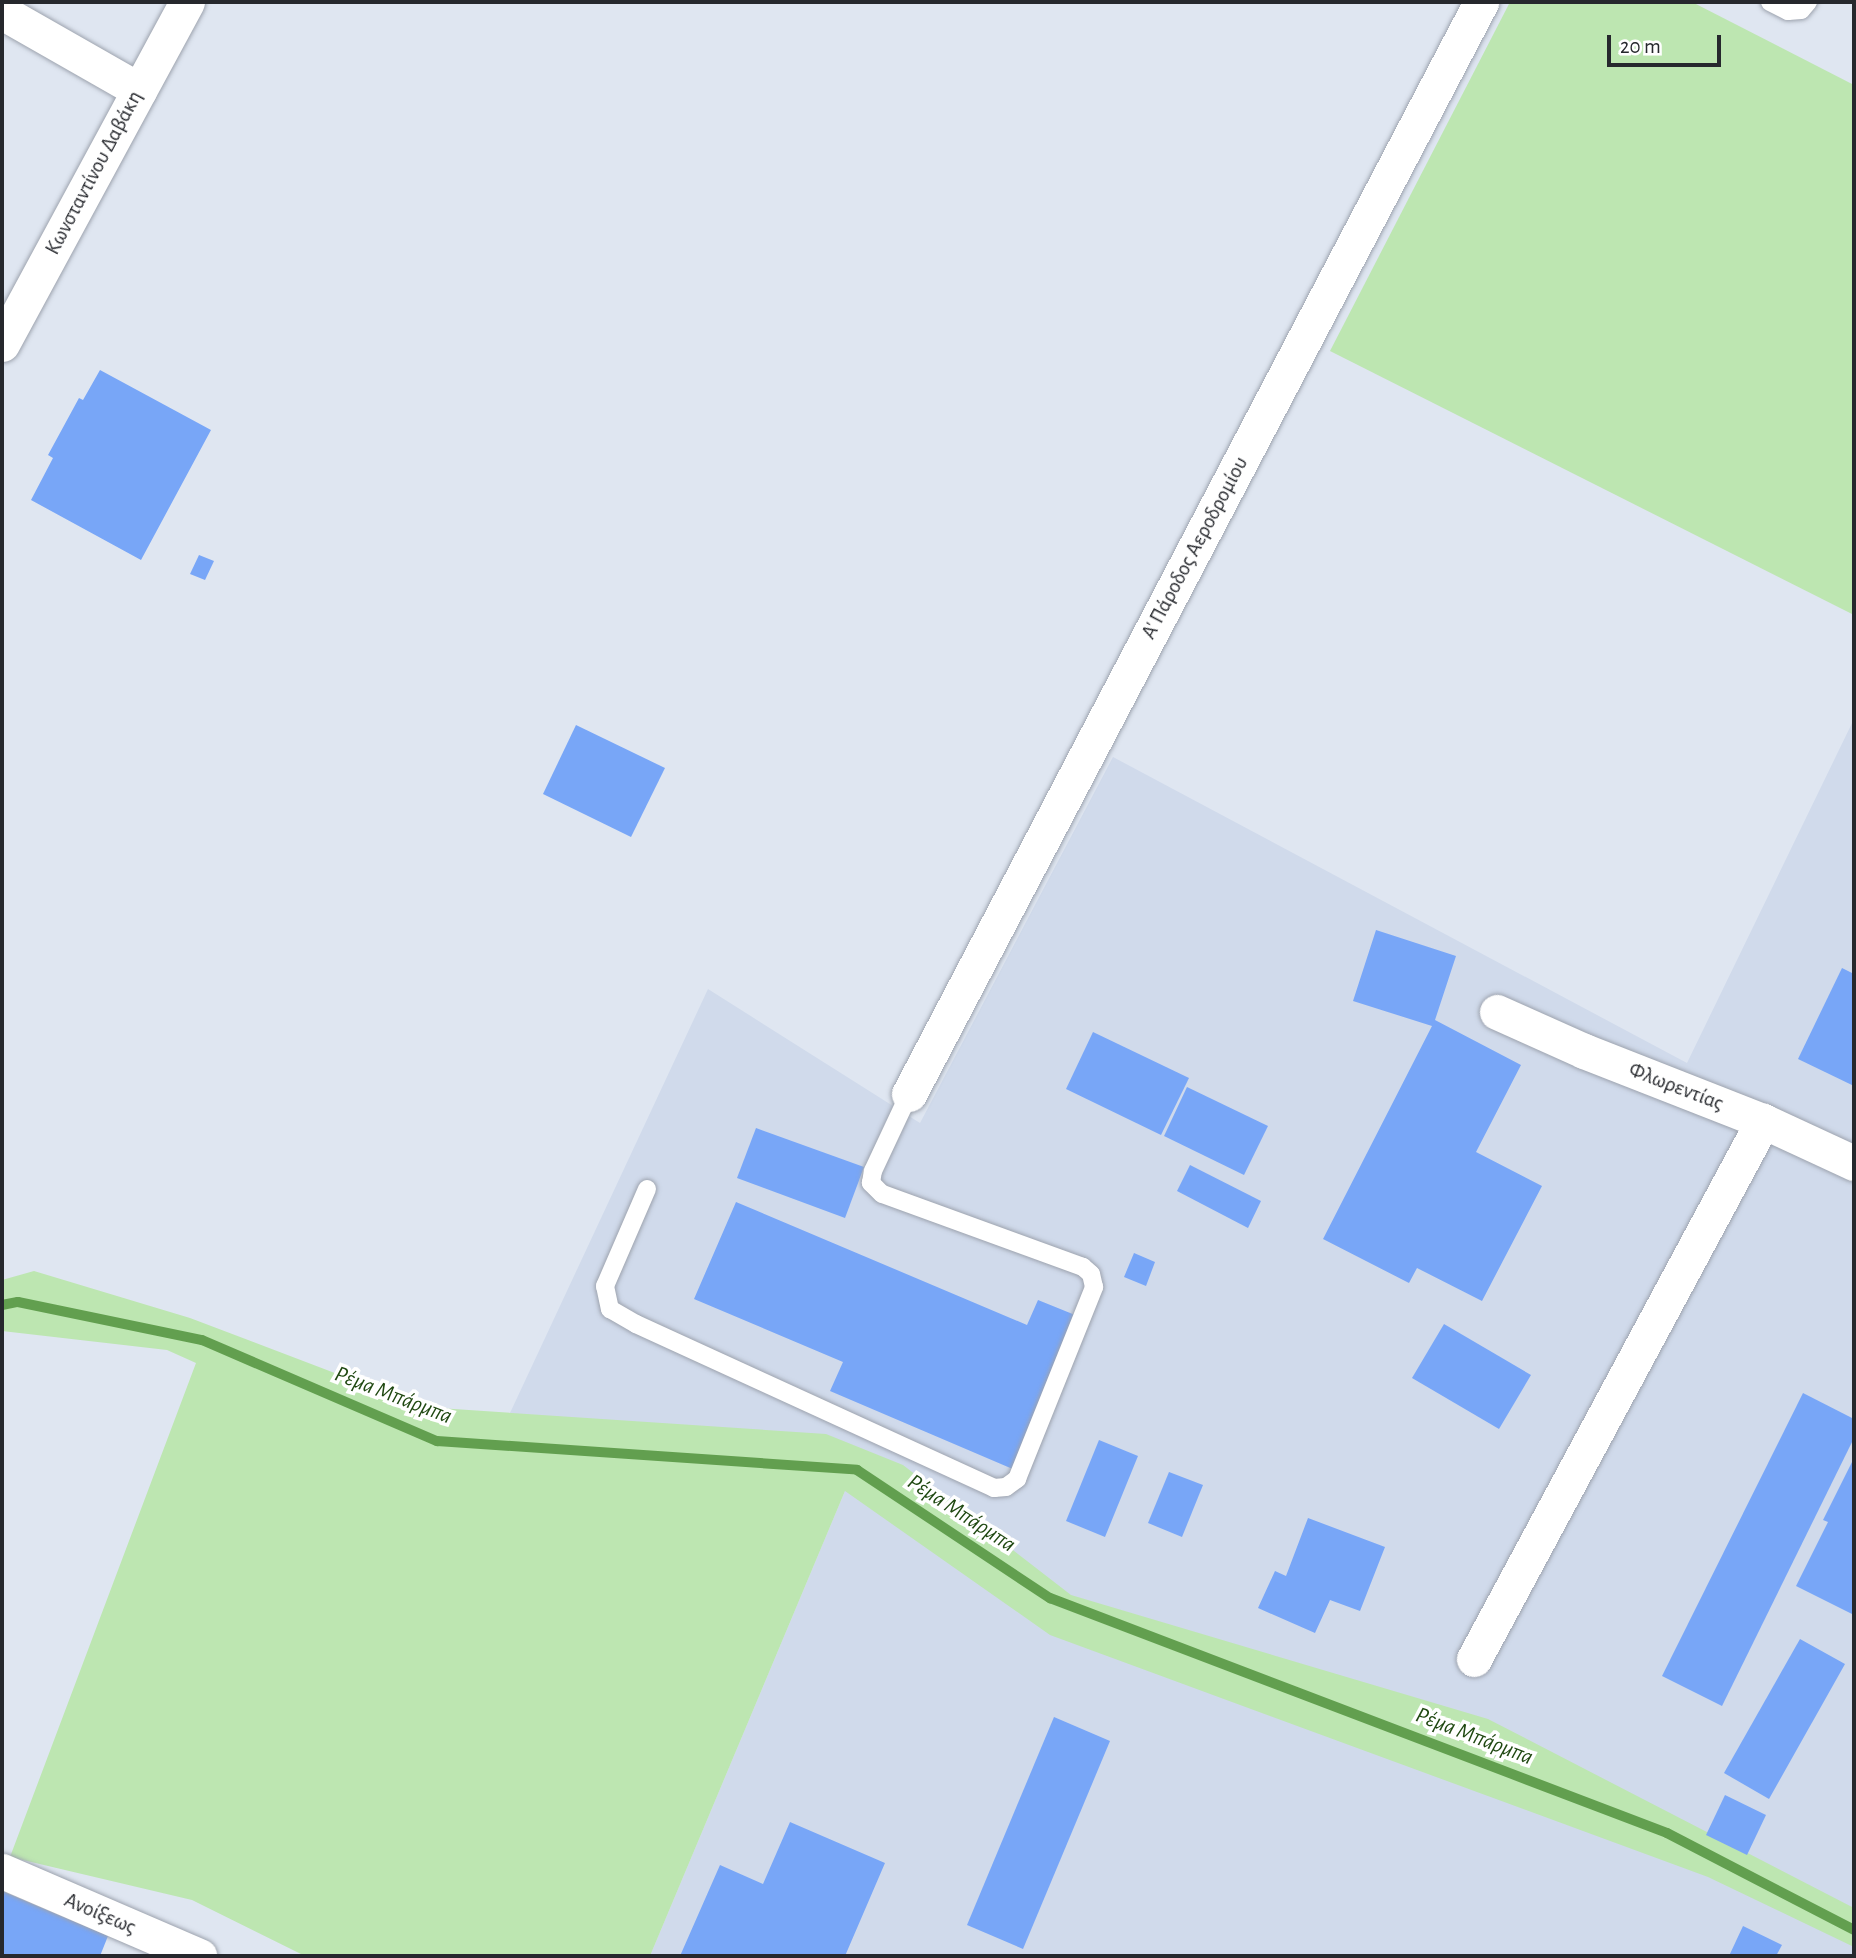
<!DOCTYPE html>
<meta charset="utf-8">
<style>
body{margin:0}
#map{position:relative;width:1856px;height:1958px;overflow:hidden;background:#dfe6f1;font-family:"Alegreya Sans",sans-serif}
div>[style]{position:absolute}
.built>*{inset:0;background:#d0daeb}
.green>*{inset:0;background:#bde6b1}
.stream>*{height:10px;margin:-5px;padding:0 5px;transform-origin:5px;border-radius:5px;background:#629f4f}
.building>*{inset:0;background:#78a6f7}
.roads{filter:drop-shadow(0 0 2px #9da3ae) drop-shadow(0 0 2px #9da3ae)}
.service>*{height:18px;margin:-9px;padding:0 9px;transform-origin:9px;border-radius:9px;background:#fff}
.minor>*{height:35px;margin:-17.5px;padding:0 17.5px;transform-origin:17.5px;border-radius:17.5px;background:#fff}
span{translate:-50% -50%;white-space:nowrap;text-align:center;line-height:1.15;-webkit-text-stroke:7px #fff;paint-order:stroke}
.street-label{font-size:21px;color:#26282d}
.water-label{font-size:23px;color:#1f4811;font-style:italic}
.frame{position:absolute;inset:0;border:4px solid #26282d;pointer-events:none}
.scale{position:absolute;left:1607px;top:35px;width:114px;height:32px;box-sizing:border-box;border:4px solid #26282d;border-top:0;padding-left:9px;font-size:21px;line-height:24px;white-space:nowrap;color:#26282d;-webkit-text-stroke:5px #fff;paint-order:stroke}
</style>
<div id="map">
<div class="built">
<i style="clip-path:polygon(1854px 719px,1854px 1956px,650px 1956px,845px 1491px,510px 1413px,708px 989px,920px 1123px,1113px 757px,1687px 1063px)"></i>
</div>
<div class="green">
<i style="clip-path:polygon(1510px 2px,1692px 2px,1854px 85px,1854px 615px,1330px 351px)"></i>
<i style="clip-path:polygon(34px 1271px,190px 1318px,424px 1407px,826px 1434px,903px 1465px,1071px 1595px,1488px 1719px,1854px 1908px,1854px 1947px,1708px 1877px,1050px 1635px,845px 1491px,650px 1956px,305px 1956px,192px 1900px,10px 1857px,196px 1363px,167px 1350px,2px 1331px,2px 1280px)"></i>
</div>
<div class="stream">
<i style="left:2px;top:1305px;width:16px;rotate:-11deg"></i>
<i style="left:18px;top:1302px;width:188px;rotate:11.7deg"></i>
<i style="left:202px;top:1340px;width:256px;rotate:23.3deg"></i>
<i style="left:437px;top:1441px;width:421px;rotate:3.9deg"></i>
<i style="left:857px;top:1470px;width:232px;rotate:33.6deg"></i>
<i style="left:1050px;top:1598px;width:660px;rotate:20.85deg"></i>
<i style="left:1667px;top:1833px;width:211px;rotate:27.4deg"></i>
</div>
<div class="building">
<i style="clip-path:polygon(100px 370px,211px 430px,141px 560px,31px 500px,53px 458px,48px 455px,79px 398px,83px 400px)"></i>
<i style="clip-path:polygon(199px 555px,214px 561px,205px 580px,190px 574px)"></i>
<i style="clip-path:polygon(576px 725px,665px 768px,631px 837px,543px 794px)"></i>
<i style="clip-path:polygon(1376px 930px,1456px 956px,1435px 1020px,1521px 1065px,1476px 1152px,1542px 1186px,1482px 1301px,1417px 1268px,1409px 1283px,1323px 1239px,1432px 1026px,1353px 1001px)"></i>
<i style="clip-path:polygon(1842px 968px,1854px 974px,1854px 1086px,1798px 1059px)"></i>
<i style="clip-path:polygon(1093px 1032px,1189px 1078px,1161px 1135px,1066px 1089px)"></i>
<i style="clip-path:polygon(1187px 1087px,1268px 1126px,1244px 1175px,1164px 1136px)"></i>
<i style="clip-path:polygon(756px 1128px,864px 1167px,845px 1218px,737px 1178px)"></i>
<i style="clip-path:polygon(1190px 1165px,1261px 1201px,1248px 1228px,1177px 1191px)"></i>
<i style="clip-path:polygon(736px 1202px,1027px 1325px,1038px 1300px,1080px 1317px,1015px 1470px,830px 1391px,843px 1362px,694px 1299px)"></i>
<i style="clip-path:polygon(1134px 1253px,1155px 1262px,1146px 1286px,1124px 1277px)"></i>
<i style="clip-path:polygon(1444px 1324px,1531px 1375px,1499px 1429px,1412px 1378px)"></i>
<i style="clip-path:polygon(1803px 1393px,1854px 1419px,1854px 1438px,1722px 1706px,1662px 1676px)"></i>
<i style="clip-path:polygon(1099px 1440px,1138px 1456px,1105px 1537px,1066px 1521px)"></i>
<i style="clip-path:polygon(1854px 1458px,1854px 1615px,1796px 1586px,1828px 1522px,1823px 1520px)"></i>
<i style="clip-path:polygon(1169px 1472px,1203px 1485px,1182px 1537px,1148px 1523px)"></i>
<i style="clip-path:polygon(1308px 1518px,1385px 1547px,1360px 1611px,1330px 1600px,1315px 1633px,1258px 1608px,1275px 1571px,1286px 1576px)"></i>
<i style="clip-path:polygon(1800px 1639px,1845px 1664px,1769px 1799px,1724px 1773px)"></i>
<i style="clip-path:polygon(1054px 1717px,1110px 1741px,1023px 1949px,967px 1925px)"></i>
<i style="clip-path:polygon(1725px 1795px,1766px 1815px,1747px 1855px,1706px 1835px)"></i>
<i style="clip-path:polygon(790px 1822px,885px 1863px,845px 1956px,680px 1956px,720px 1865px,763px 1884px)"></i>
<i style="clip-path:polygon(2px 1891px,108px 1936px,100px 1956px,2px 1956px)"></i>
<i style="clip-path:polygon(1743px 1926px,1782px 1945px,1776px 1956px,1729px 1956px)"></i>
</div>
<div class="roads">
<div class="service">
<i style="left:1770px;top:2px;width:20px;rotate:27deg"></i>
<i style="left:1788px;top:11px;width:13px;rotate:-4deg"></i>
<i style="left:1801px;top:10px;width:11px;rotate:-49deg"></i>
<i style="left:647px;top:1189px;width:106px;rotate:113.4deg"></i>
<i style="left:605px;top:1286px;width:24px;rotate:78deg"></i>
<i style="left:610px;top:1309px;width:30px;rotate:30deg"></i>
<i style="left:636px;top:1324px;width:394px;rotate:24.6deg"></i>
<i style="left:994px;top:1488px;width:12px;rotate:-5deg"></i>
<i style="left:1006px;top:1487px;width:14px;rotate:-36deg"></i>
<i style="left:1017px;top:1479px;width:207px;rotate:-68.1deg"></i>
<i style="left:1094px;top:1287px;width:13px;rotate:-103deg"></i>
<i style="left:1091px;top:1274px;width:11px;rotate:-139deg"></i>
<i style="left:1083px;top:1267px;width:214px;rotate:-160deg"></i>
<i style="left:882px;top:1194px;width:16px;rotate:-135deg"></i>
<i style="left:871px;top:1183px;width:12px;rotate:-81deg"></i>
<i style="left:873px;top:1171px;width:85px;rotate:-64.9deg"></i>
</div>
<div class="minor">
<i style="left:2px;top:12px;width:158px;rotate:29.7deg"></i>
<i style="left:2px;top:344px;width:389px;rotate:-61.6deg"></i>
<i style="left:1497px;top:1012px;width:95px;rotate:24.1deg"></i>
<i style="left:1584px;top:1051px;width:192px;rotate:21.4deg"></i>
<i style="left:1763px;top:1121px;width:100px;rotate:24.8deg"></i>
<i style="left:909px;top:1094px;width:1233px;rotate:-62.35deg"></i>
<i style="left:1474px;top:1659px;width:611px;rotate:-61.76deg"></i>
<i style="left:2px;top:1871px;width:215px;rotate:23.3deg"></i>
</div>
</div>
<div class="street-label">
<span style="left:94px;top:173px;rotate:-62deg">Κωνσταντίνου Δαβάκη</span>
<span style="left:1195px;top:548px;rotate:-62deg">Α' Πάροδος Αεροδρομίου</span>
<span style="left:1676px;top:1087px;rotate:21deg">Φλωρεντίας</span>
<span style="left:100px;top:1914px;rotate:23deg">Ανοίξεως</span>
</div>
<div class="water-label">
<span style="left:393px;top:1396px;rotate:21deg">Ρέμα Μπάρμπα</span>
<span style="left:961px;top:1514px;rotate:33deg">Ρέμα Μπάρμπα</span>
<span style="left:1474px;top:1737px;rotate:21deg">Ρέμα Μπάρμπα</span>
</div>
<div class="frame"></div>
<div class="scale">20 m</div>
</div>
